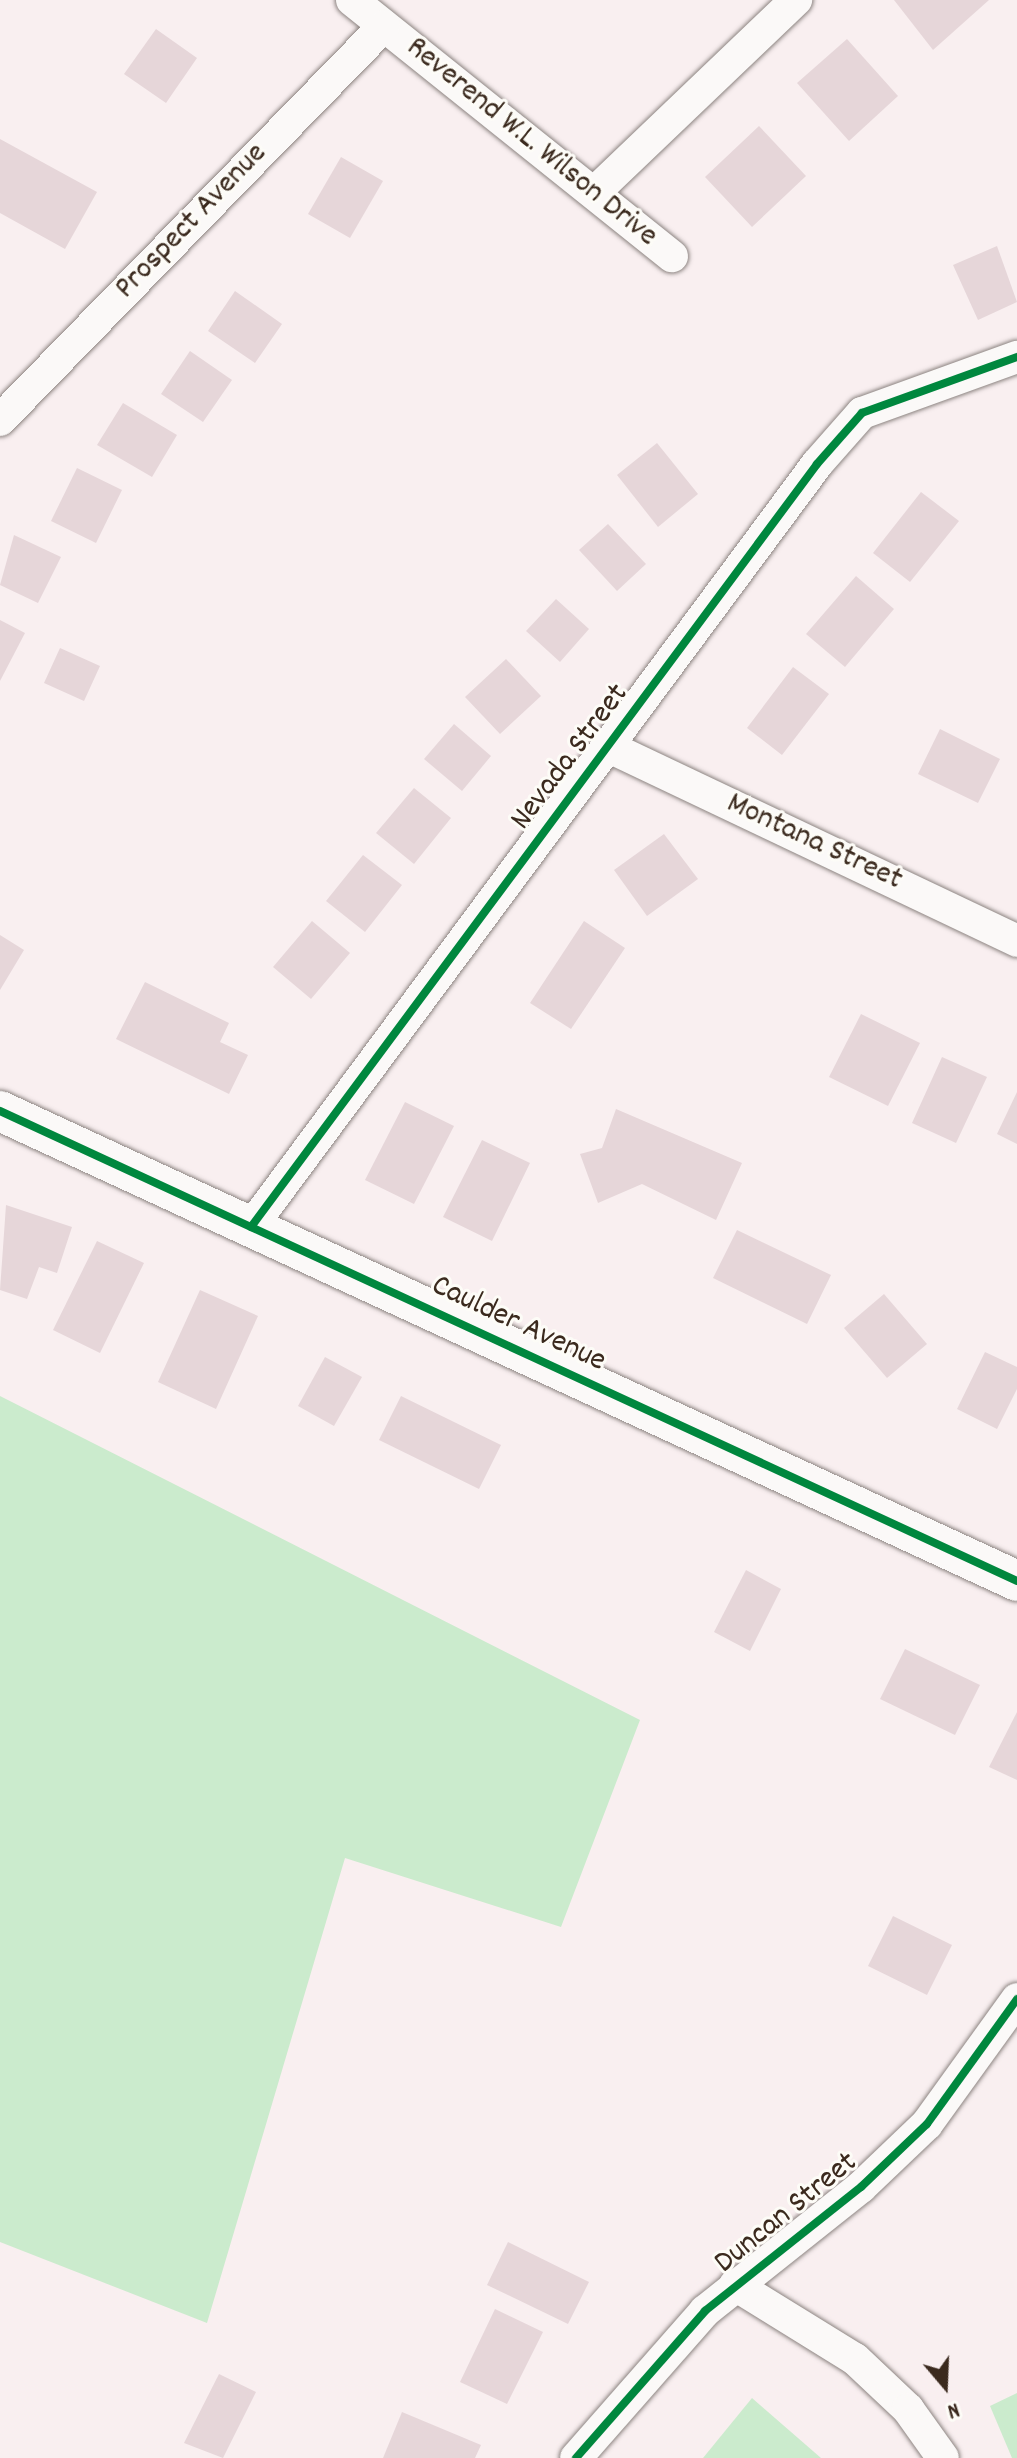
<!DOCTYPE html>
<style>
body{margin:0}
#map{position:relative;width:1017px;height:2458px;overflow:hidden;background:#f9eff0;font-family:Dekko,sans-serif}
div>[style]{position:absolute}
.green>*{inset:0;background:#cbebcd}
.building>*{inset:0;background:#e6d6d9}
.roads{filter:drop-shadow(0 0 2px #8c8481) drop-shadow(0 0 2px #8c8481)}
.minor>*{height:32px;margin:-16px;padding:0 16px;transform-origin:16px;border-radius:16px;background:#fbf9f8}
.tertiary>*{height:40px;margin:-20px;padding:0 20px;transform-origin:20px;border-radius:20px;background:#fbf9f8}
.cycleway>*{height:8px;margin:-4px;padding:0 4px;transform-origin:4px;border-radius:4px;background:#00873e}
span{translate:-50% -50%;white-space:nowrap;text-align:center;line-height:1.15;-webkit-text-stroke:6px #fdfcf7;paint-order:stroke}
.street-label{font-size:32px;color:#3b2a1e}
.north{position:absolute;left:905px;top:2346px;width:80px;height:80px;-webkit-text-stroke:6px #fdfcf7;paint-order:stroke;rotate:161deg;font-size:22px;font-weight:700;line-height:32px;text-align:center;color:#3b2a1e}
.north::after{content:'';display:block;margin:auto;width:28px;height:36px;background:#3b2a1e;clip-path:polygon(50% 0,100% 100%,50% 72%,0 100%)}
</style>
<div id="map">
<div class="green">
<i style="clip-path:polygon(0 1396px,640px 1720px,561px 1927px,345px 1858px,207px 2323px,0 2242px)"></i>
<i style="clip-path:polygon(1017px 2393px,1017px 2458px,1012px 2458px,990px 2406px)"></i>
<i style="clip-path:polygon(752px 2398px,821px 2458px,703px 2458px)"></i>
</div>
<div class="building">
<i style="clip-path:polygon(894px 0,989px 0,933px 50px)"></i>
<i style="clip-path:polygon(156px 29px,197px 58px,166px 103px,124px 74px)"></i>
<i style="clip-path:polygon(847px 39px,898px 96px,849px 141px,797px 83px)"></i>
<i style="clip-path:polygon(759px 126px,806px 176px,752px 227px,705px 177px)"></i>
<i style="clip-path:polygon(0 139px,97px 192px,65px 249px,0 213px)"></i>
<i style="clip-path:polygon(341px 157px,383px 181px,350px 238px,308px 214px)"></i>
<i style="clip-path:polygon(997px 246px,1017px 302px,978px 320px,953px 265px)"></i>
<i style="clip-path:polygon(235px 291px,282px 324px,255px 363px,208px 331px)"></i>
<i style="clip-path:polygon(190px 351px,232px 380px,203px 422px,161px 394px)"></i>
<i style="clip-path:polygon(123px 403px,177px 435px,152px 477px,97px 445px)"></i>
<i style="clip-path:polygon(657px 443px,698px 494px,658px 527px,617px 475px)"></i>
<i style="clip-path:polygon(77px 468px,122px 490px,96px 543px,51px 521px)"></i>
<i style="clip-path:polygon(921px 492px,959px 521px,910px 582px,873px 553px)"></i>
<i style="clip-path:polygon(608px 524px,646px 564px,617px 591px,579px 550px)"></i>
<i style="clip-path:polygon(14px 535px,61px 557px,38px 603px,0 585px)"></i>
<i style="clip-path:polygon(856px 576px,894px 609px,845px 667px,806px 634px)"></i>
<i style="clip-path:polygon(556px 599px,589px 629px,560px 662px,526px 631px)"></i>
<i style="clip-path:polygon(0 620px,25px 633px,0 681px)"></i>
<i style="clip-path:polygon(60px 648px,100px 666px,84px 701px,44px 683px)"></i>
<i style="clip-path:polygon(506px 659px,541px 696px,500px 734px,465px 697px)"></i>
<i style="clip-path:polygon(793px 667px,829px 694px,782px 755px,747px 728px)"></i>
<i style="clip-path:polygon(454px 724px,491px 756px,462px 791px,424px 759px)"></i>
<i style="clip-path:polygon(940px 729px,1000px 759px,978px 803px,918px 774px)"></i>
<i style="clip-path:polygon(414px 788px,451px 818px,414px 864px,376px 833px)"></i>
<i style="clip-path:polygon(664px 834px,698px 879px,647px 916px,614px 870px)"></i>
<i style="clip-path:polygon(363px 855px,402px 885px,365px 932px,326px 901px)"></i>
<i style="clip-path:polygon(312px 921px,350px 953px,311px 999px,273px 967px)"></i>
<i style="clip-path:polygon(584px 921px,625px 948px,571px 1029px,530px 1003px)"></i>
<i style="clip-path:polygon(0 935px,24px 950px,0 990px)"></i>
<i style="clip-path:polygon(145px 982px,229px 1023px,220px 1042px,248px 1055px,229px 1094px,116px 1039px)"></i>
<i style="clip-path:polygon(861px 1014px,920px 1043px,888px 1106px,829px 1077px)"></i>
<i style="clip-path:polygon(942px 1057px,987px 1077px,956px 1143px,912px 1123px)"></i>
<i style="clip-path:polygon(1017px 1092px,1017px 1144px,997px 1134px)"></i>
<i style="clip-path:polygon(405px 1102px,454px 1126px,414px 1204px,365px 1180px)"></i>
<i style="clip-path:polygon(616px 1109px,742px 1163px,716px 1220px,642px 1184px,598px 1203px,580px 1154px,602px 1148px)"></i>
<i style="clip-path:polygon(482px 1140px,530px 1163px,492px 1241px,443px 1217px)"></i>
<i style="clip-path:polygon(6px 1205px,72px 1227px,57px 1273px,39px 1267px,27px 1299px,0 1290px)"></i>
<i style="clip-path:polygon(737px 1230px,831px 1275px,807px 1324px,713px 1278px)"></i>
<i style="clip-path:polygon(97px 1241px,144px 1263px,100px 1353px,53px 1330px)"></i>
<i style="clip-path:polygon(200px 1290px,258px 1316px,216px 1409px,158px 1382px)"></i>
<i style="clip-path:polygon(884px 1294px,927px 1344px,887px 1378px,844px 1328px)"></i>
<i style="clip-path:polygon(985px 1352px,1017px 1367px,1017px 1389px,997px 1429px,957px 1409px)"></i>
<i style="clip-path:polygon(325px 1357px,362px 1377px,334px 1426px,298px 1406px)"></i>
<i style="clip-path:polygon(401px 1396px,501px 1445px,479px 1489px,379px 1440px)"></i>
<i style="clip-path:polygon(746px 1570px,781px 1589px,750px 1651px,714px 1632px)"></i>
<i style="clip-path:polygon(905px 1649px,980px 1685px,955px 1735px,880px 1699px)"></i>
<i style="clip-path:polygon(1017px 1712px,1017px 1780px,989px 1767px)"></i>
<i style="clip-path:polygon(893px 1916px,952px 1945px,927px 1995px,868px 1966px)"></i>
<i style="clip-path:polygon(508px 2242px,589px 2282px,568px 2324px,487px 2285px)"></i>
<i style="clip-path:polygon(495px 2309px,543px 2332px,507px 2404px,460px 2382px)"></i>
<i style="clip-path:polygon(219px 2374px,256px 2392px,223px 2458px,184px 2443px)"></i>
<i style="clip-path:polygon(402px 2412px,481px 2445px,475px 2458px,383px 2458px)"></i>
</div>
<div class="roads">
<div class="minor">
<i style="left:352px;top:0;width:410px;rotate:38.7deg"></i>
<i style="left:596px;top:191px;width:277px;rotate:-43.7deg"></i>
<i style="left:0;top:420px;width:550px;rotate:-45.74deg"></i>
<i style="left:609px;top:747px;width:452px;rotate:25.4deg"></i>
<i style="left:251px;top:1227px;width:950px;rotate:-53.43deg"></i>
<i style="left:817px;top:464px;width:68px;rotate:-48.6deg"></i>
<i style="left:862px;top:413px;width:165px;rotate:-19.9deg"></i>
<i style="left:735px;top:2285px;width:141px;rotate:31.7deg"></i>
<i style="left:855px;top:2359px;width:73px;rotate:43.3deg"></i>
<i style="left:908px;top:2409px;width:60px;rotate:54.5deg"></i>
<i style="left:576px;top:2458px;width:196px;rotate:-48.7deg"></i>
<i style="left:705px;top:2311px;width:199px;rotate:-38.5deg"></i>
<i style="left:861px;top:2187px;width:91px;rotate:-43.7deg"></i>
<i style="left:927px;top:2124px;width:154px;rotate:-54.2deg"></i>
</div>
<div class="tertiary">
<i style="left:0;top:1111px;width:1120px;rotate:24.8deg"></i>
</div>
</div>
<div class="cycleway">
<i style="left:0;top:1111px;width:1120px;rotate:24.8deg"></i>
<i style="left:251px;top:1227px;width:950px;rotate:-53.43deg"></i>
<i style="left:817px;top:464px;width:68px;rotate:-48.6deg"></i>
<i style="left:862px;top:413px;width:165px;rotate:-19.9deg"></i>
<i style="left:576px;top:2458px;width:196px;rotate:-48.7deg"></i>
<i style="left:705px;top:2311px;width:199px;rotate:-38.5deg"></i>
<i style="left:861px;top:2187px;width:91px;rotate:-43.7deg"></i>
<i style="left:927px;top:2124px;width:154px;rotate:-54.2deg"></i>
</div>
<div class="street-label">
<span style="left:531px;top:143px;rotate:39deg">Reverend W.L. Wilson Drive</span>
<span style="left:192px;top:222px;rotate:-46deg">Prospect Avenue</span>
<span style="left:571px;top:758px;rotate:-53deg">Nevada Street</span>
<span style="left:814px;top:843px;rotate:25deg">Montana Street</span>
<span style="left:518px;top:1325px;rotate:25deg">Caulder Avenue</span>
<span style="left:787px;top:2214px;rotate:-39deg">Duncan Street</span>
</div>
<div class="north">N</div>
</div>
